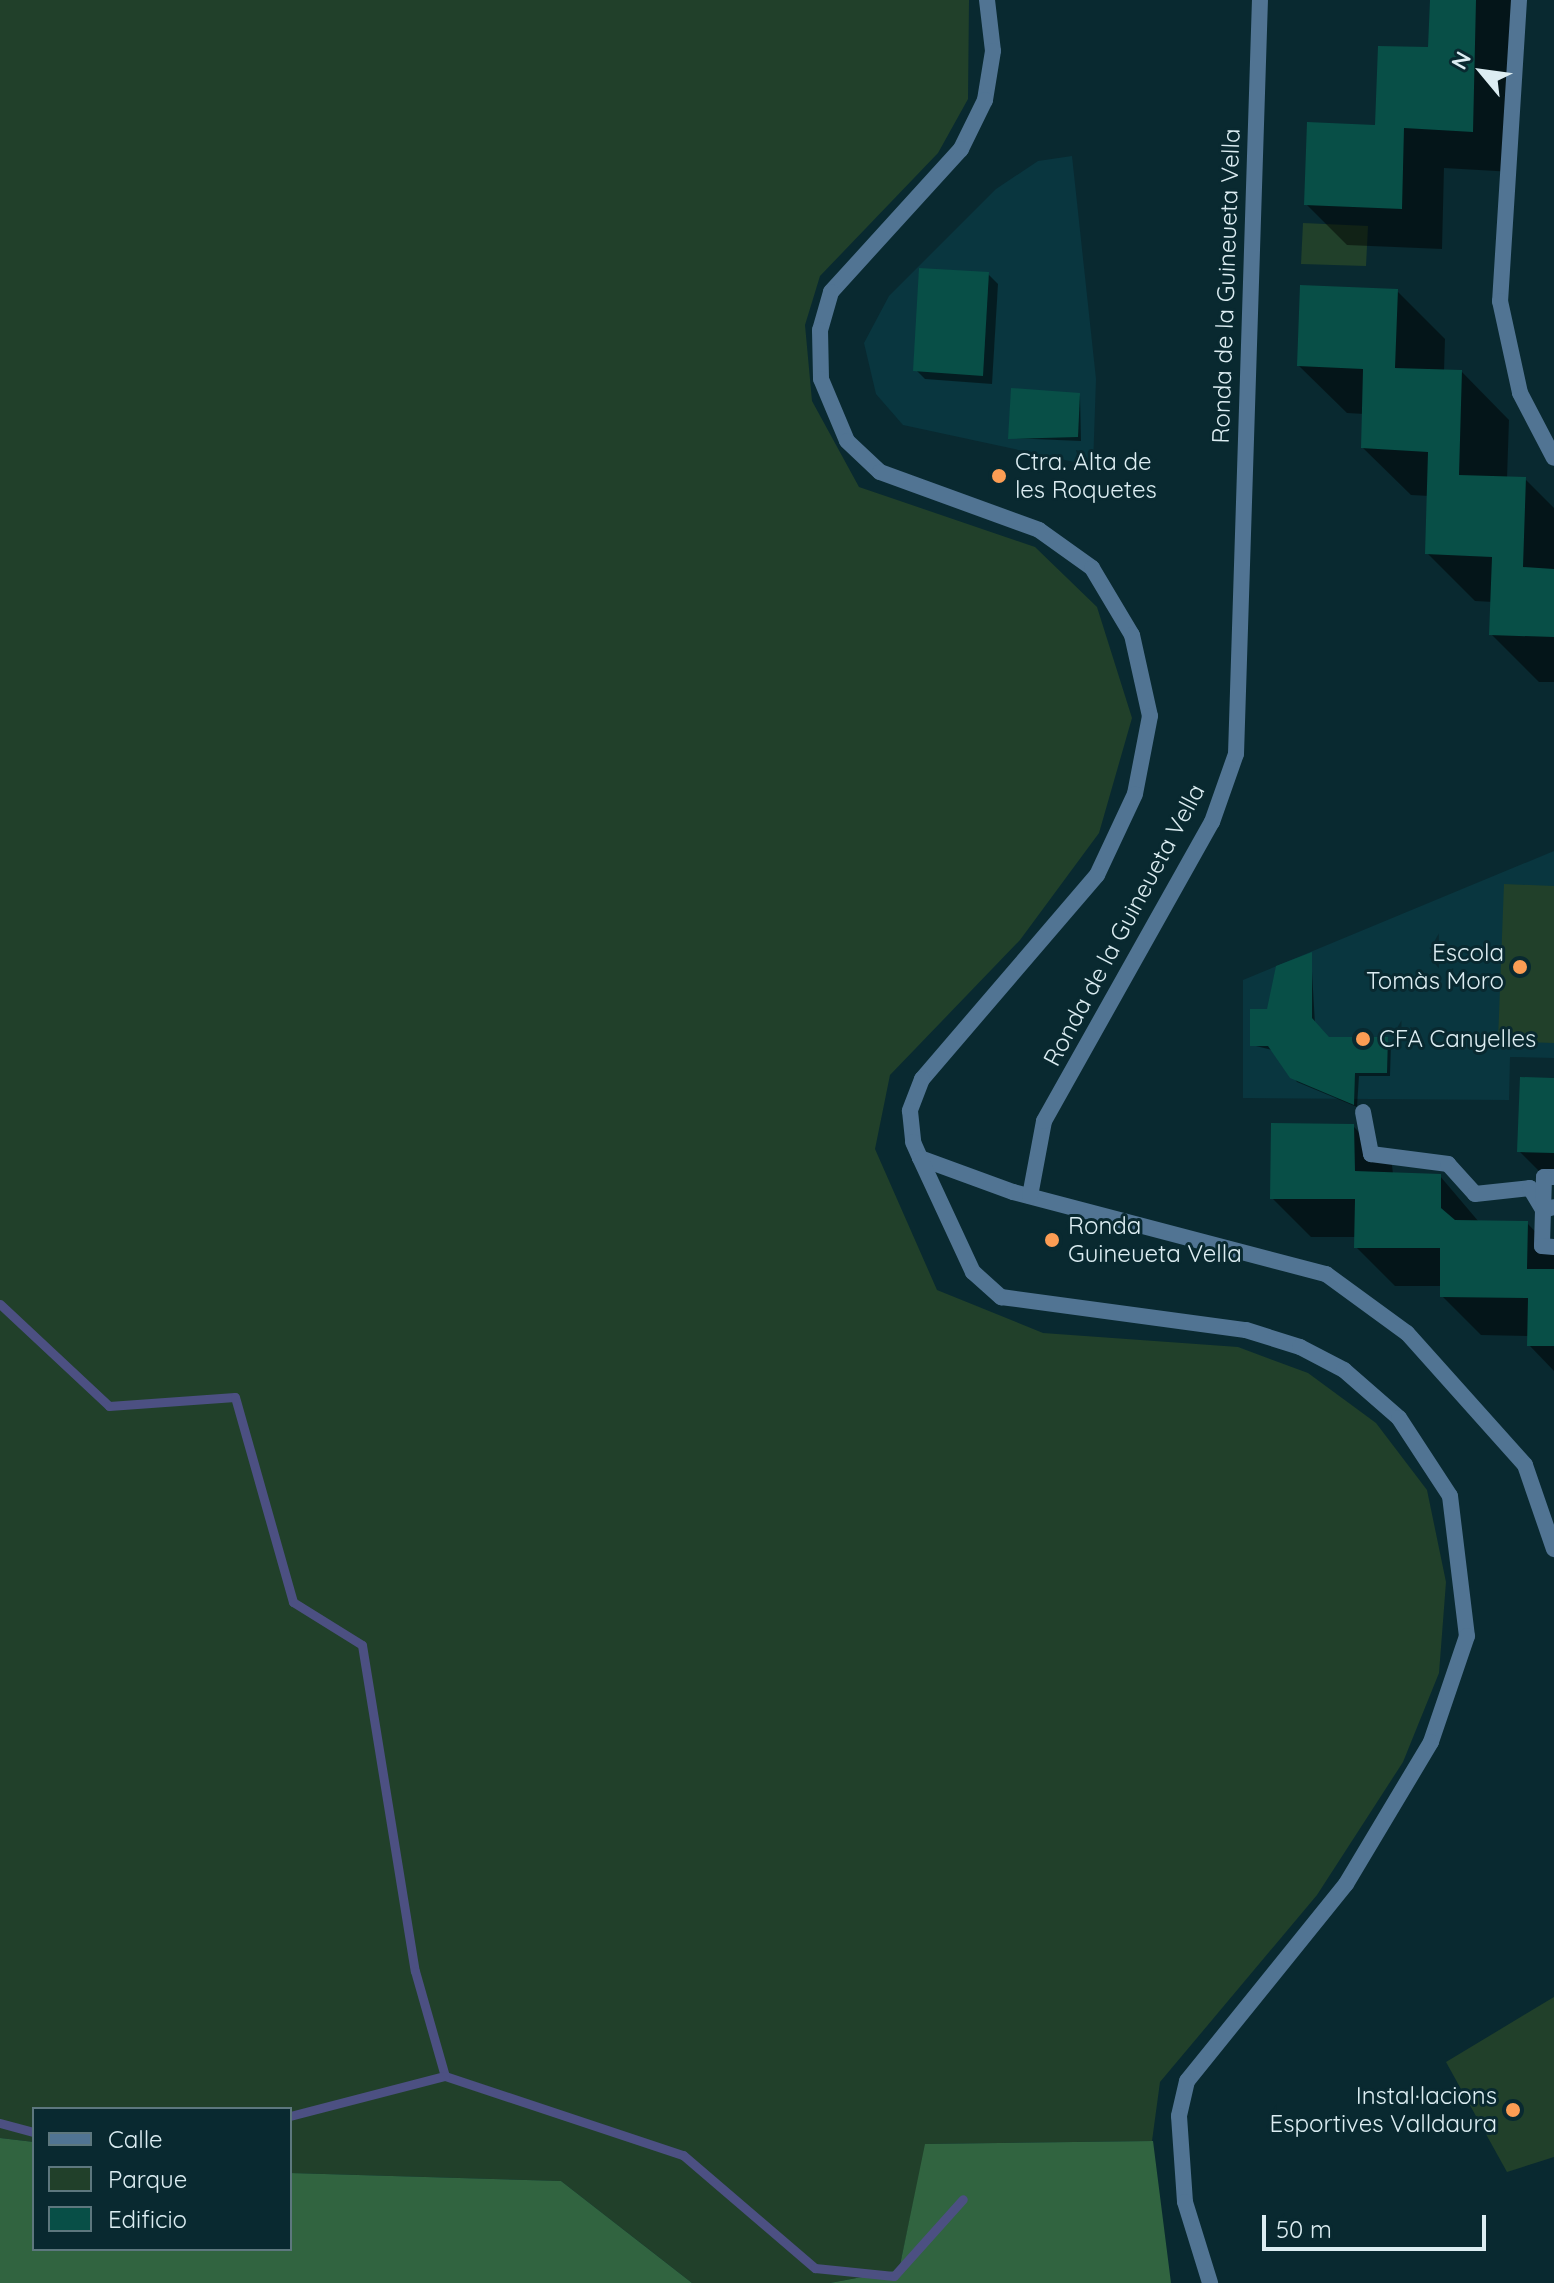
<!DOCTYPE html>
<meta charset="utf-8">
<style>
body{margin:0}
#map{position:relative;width:1554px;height:2283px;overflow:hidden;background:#092930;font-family:Quicksand,sans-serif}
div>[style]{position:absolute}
.built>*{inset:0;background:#09363f}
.green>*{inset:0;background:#21402a}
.forest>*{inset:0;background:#316440}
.shadow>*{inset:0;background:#0007}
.stream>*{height:9px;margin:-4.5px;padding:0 4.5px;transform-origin:4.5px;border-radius:4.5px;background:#4c5082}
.building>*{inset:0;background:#084f47}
.pedestrian>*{height:16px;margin:-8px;padding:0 8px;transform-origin:8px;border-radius:8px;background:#517493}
.minor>*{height:16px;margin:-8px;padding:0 8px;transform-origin:8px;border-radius:8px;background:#517493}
.dots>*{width:22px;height:22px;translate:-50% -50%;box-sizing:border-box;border:4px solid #092930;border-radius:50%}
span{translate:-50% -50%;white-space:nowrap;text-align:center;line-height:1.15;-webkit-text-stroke:6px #092930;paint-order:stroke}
.street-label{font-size:24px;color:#dcedf2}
.poi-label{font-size:24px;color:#dcedf2}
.left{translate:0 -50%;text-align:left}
.right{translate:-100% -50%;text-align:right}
.legend{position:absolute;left:32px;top:2107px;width:260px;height:144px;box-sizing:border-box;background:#092930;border:2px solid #5d777e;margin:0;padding:10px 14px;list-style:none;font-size:24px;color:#dcedf2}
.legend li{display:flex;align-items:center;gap:16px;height:40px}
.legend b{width:40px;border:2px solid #5d777e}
.north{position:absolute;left:1442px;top:32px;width:80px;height:80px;-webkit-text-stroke:6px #092930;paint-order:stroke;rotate:299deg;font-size:22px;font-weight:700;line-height:32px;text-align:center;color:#dcedf2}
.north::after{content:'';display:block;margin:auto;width:28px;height:36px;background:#dcedf2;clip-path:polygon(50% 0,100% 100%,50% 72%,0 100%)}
.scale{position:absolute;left:1262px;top:2215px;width:224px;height:36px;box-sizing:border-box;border:4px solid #dcedf2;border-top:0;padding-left:10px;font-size:24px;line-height:28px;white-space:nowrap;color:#dcedf2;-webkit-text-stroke:6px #092930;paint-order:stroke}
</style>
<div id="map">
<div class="built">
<i style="clip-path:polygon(1072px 156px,1096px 379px,1093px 466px,903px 425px,876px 394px,864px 343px,889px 296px,996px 189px,1038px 161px)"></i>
<i style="clip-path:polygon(1554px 851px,1554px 1058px,1510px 1057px,1509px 1100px,1243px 1098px,1243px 980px)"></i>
</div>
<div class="green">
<i style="clip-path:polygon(0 0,969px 0,968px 99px,938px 153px,820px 276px,805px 325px,812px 401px,859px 487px,1035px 547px,1097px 607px,1132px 718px,1099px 833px,1020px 940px,890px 1075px,875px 1149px,937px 1290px,1043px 1333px,1238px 1347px,1308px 1373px,1376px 1423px,1427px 1490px,1446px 1582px,1439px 1673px,1403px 1762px,1317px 1895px,1160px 2082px,1152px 2141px,926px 2144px,899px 2270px,830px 2283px,692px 2283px,561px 2181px,290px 2173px,290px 2109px,34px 2109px,34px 2142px,0 2138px)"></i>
<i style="clip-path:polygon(1303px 223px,1368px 226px,1366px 266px,1301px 264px)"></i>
<i style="clip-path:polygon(1504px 884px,1554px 886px,1554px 1043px,1498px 1041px)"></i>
<i style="clip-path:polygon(1554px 1997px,1554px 2157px,1507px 2172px,1446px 2062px)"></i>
</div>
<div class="forest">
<i style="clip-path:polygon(0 2138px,34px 2142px,34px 2249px,290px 2249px,290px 2173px,561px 2181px,692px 2283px,0 2283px)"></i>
<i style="clip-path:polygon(1153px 2141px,1171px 2283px,830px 2283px,899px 2270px,925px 2144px)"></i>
</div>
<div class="shadow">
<i style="clip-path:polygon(1432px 0,1519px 0,1513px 172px,1444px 168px,1442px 249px,1347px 245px,1306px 204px,1377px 127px,1430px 49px)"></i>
<i style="clip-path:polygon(988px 274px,998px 284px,992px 384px,925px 379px,916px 370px)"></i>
<i style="clip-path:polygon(1397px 291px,1445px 339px,1444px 372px,1462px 372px,1509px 420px,1507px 479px,1525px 479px,1554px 508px,1554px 682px,1539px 682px,1491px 634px,1493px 602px,1475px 601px,1427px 553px,1429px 496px,1411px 495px,1363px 448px,1364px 414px,1347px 413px,1299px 366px)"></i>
<i style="clip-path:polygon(1080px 395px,1081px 441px,1010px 438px)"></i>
<i style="clip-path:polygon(1311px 954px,1315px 1024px,1329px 1039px,1391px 1043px,1390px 1076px,1359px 1076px,1357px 1107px,1297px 1082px,1272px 1050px,1252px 1045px)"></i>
<i style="clip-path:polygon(1554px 1080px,1554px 1176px,1544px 1176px,1519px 1151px)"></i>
<i style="clip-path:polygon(1353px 1126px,1392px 1165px,1393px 1174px,1440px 1176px,1479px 1222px,1527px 1223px,1554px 1251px,1554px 1371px,1529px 1345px,1529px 1336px,1481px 1335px,1442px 1296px,1442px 1286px,1395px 1286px,1356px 1247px,1356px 1237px,1311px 1237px,1272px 1198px)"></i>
</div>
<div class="stream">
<i style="left:0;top:1304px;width:149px;rotate:43.1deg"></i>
<i style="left:109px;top:1406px;width:126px;rotate:-4.1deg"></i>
<i style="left:235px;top:1397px;width:213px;rotate:74.2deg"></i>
<i style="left:293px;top:1602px;width:81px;rotate:31.9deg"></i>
<i style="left:362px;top:1645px;width:330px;rotate:80.8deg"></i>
<i style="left:415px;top:1971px;width:109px;rotate:74.1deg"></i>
<i style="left:445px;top:2076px;width:251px;rotate:18.4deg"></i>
<i style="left:683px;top:2155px;width:174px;rotate:40.6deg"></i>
<i style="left:815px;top:2268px;width:79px;rotate:5.8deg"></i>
<i style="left:894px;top:2276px;width:103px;rotate:-48.1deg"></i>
<i style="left:290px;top:2116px;width:160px;rotate:-14.5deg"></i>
<i style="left:0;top:2123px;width:35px;rotate:15deg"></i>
</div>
<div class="building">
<i style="clip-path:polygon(1430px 0,1476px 0,1473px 132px,1404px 128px,1402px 209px,1304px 205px,1307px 122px,1375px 125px,1378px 46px,1428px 47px)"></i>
<i style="clip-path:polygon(919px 268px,989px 272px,983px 376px,913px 371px)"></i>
<i style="clip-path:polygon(1300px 285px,1398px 289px,1395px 368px,1462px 370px,1459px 475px,1526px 477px,1523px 567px,1554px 569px,1554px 637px,1489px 635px,1492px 557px,1425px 554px,1428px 452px,1361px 448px,1363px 369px,1297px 366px)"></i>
<i style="clip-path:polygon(1011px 388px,1080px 393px,1078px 437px,1008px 439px)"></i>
<i style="clip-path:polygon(1312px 952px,1312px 1018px,1329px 1037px,1388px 1037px,1387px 1073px,1355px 1073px,1354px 1105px,1290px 1078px,1268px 1046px,1250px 1046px,1250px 1009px,1267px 1009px,1276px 966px)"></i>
<i style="clip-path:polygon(1520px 1077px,1554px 1078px,1554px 1153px,1517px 1152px)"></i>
<i style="clip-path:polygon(1271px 1123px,1354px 1124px,1355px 1171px,1441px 1174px,1441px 1208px,1455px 1220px,1528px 1221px,1527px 1269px,1554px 1269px,1554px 1346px,1527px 1346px,1528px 1298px,1440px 1297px,1440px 1248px,1354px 1248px,1355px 1199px,1270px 1199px)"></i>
</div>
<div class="pedestrian">
<i style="left:1363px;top:1112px;width:43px;rotate:79.2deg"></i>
<i style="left:1371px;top:1154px;width:78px;rotate:7.4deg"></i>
<i style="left:1448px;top:1164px;width:40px;rotate:48deg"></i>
<i style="left:1475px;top:1194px;width:55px;rotate:-6.2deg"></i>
<i style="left:1530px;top:1188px;width:26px;rotate:59deg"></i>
<i style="left:1543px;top:1210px;width:11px;rotate:-15deg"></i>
<i style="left:1554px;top:1177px;width:10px;rotate:180deg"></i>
<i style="left:1544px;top:1177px;width:69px;rotate:91.7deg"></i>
<i style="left:1542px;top:1246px;width:12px;rotate:5deg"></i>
</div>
<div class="minor">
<i style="left:987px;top:0;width:51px;rotate:83.3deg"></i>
<i style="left:993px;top:51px;width:50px;rotate:99.3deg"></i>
<i style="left:985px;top:100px;width:55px;rotate:116.1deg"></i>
<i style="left:961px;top:149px;width:193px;rotate:132.3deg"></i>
<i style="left:831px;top:292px;width:40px;rotate:106deg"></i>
<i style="left:820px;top:330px;width:49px;rotate:88.8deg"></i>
<i style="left:821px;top:379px;width:67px;rotate:67.2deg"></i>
<i style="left:847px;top:441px;width:45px;rotate:43.2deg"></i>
<i style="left:880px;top:472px;width:169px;rotate:20deg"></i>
<i style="left:1039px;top:530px;width:65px;rotate:35.6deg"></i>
<i style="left:1092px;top:568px;width:78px;rotate:59.2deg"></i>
<i style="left:1132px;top:635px;width:83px;rotate:77.5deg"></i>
<i style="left:1150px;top:716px;width:79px;rotate:100.9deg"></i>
<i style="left:1135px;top:794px;width:89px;rotate:115.1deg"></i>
<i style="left:1097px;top:875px;width:269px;rotate:130.6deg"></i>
<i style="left:922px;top:1079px;width:34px;rotate:111deg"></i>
<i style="left:910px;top:1111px;width:31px;rotate:84deg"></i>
<i style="left:913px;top:1142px;width:17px;rotate:66deg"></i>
<i style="left:920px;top:1158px;width:99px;rotate:20.1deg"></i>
<i style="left:1013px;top:1192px;width:324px;rotate:14.7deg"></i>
<i style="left:1326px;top:1274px;width:100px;rotate:36.1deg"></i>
<i style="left:1407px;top:1333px;width:177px;rotate:48.2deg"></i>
<i style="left:1525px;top:1465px;width:89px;rotate:71deg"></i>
<i style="left:1519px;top:0;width:302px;rotate:93.6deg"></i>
<i style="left:1500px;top:301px;width:94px;rotate:77.7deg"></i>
<i style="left:1520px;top:393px;width:73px;rotate:62.4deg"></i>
<i style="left:920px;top:1158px;width:126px;rotate:65.1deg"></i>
<i style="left:973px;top:1272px;width:38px;rotate:42deg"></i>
<i style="left:1001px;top:1297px;width:247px;rotate:7.7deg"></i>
<i style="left:1246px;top:1330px;width:57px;rotate:17.5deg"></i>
<i style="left:1300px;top:1347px;width:50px;rotate:27.6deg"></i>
<i style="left:1344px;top:1370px;width:73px;rotate:41.1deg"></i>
<i style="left:1399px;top:1418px;width:93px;rotate:56.8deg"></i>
<i style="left:1450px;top:1496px;width:141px;rotate:83.1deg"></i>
<i style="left:1467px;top:1636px;width:112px;rotate:108.8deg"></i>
<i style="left:1431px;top:1742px;width:165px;rotate:120.9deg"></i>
<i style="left:1346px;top:1884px;width:253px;rotate:128.9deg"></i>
<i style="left:1187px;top:2081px;width:36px;rotate:103deg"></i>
<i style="left:1179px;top:2116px;width:86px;rotate:86deg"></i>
<i style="left:1185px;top:2202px;width:85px;rotate:72.8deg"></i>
<i style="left:1030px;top:1196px;width:76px;rotate:-79.4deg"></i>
<i style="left:1044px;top:1121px;width:343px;rotate:-60.7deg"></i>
<i style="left:1212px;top:822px;width:72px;rotate:-70.6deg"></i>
<i style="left:1236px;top:754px;width:754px;rotate:-88.18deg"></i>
</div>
<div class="dots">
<i style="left:999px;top:476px;background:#fc9d54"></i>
<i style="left:1520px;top:967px;background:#fc9d54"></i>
<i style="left:1363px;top:1039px;background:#fc9d54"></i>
<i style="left:1052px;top:1240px;background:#fc9d54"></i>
<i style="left:1513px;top:2110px;background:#fc9d54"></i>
</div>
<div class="street-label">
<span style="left:1226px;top:286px;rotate:-88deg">Ronda de la Guineueta Vella</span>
<span style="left:1124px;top:925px;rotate:-62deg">Ronda de la Guineueta Vella</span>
</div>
<div class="poi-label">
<span class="left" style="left:1015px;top:476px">Ctra. Alta de<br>les Roquetes</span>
<span class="right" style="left:1504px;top:967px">Escola<br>Tomàs Moro</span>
<span class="left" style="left:1379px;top:1039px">CFA Canyelles</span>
<span class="left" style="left:1068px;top:1240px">Ronda<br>Guineueta Vella</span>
<span class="right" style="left:1497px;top:2110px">Instal·lacions<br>Esportives Valldaura</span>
</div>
<ul class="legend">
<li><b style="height:10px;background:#517493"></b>Calle</li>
<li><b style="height:22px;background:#21402a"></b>Parque</li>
<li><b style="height:22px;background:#084f47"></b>Edificio</li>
</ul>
<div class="north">N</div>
<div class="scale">50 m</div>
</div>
